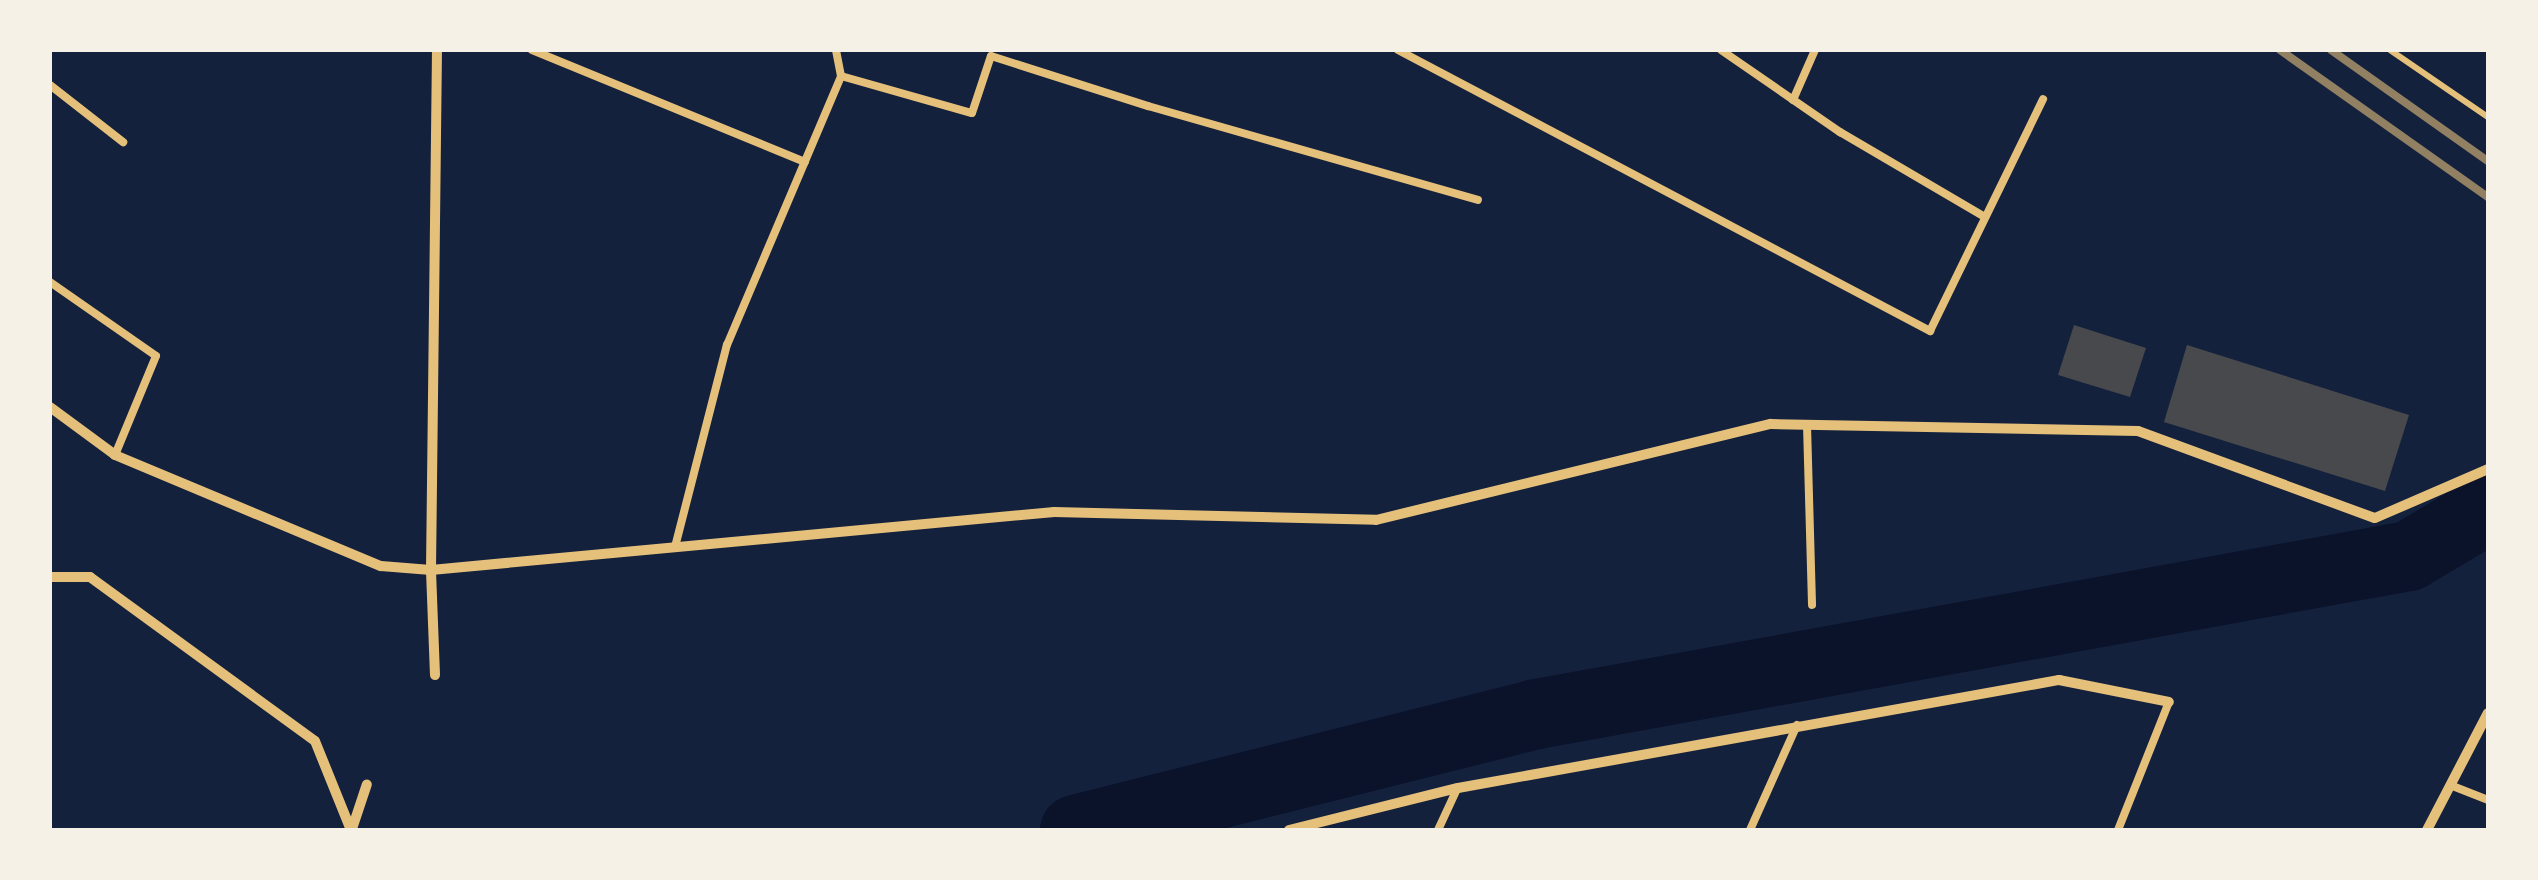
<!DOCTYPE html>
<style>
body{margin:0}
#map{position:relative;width:2538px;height:880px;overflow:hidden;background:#14213d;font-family:"Exo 2",sans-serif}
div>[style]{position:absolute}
.river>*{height:70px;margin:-35px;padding:0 35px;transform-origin:35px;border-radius:35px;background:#0b132b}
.building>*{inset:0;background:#48494c}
.path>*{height:6px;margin:-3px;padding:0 3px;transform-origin:3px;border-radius:3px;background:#e5c07b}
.service>*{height:8px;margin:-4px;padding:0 4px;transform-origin:4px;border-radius:4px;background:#e5c07b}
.minor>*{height:10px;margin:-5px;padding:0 5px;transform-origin:5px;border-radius:5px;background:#e5c07b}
.rail>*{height:8px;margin:-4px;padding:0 4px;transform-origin:4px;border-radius:4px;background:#918062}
span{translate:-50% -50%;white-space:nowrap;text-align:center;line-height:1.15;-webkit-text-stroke:8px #f6f1e7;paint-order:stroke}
.frame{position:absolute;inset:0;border:52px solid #f6f1e7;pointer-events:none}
</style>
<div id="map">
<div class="river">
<i style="left:1075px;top:830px;width:476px;rotate:-14.1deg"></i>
<i style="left:1537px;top:714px;width:886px;rotate:-10.27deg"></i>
<i style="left:2409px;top:556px;width:92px;rotate:-30.7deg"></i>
</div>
<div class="building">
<i style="clip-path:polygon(2074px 325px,2146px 348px,2130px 397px,2058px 375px)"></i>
<i style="clip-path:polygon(2187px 345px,2409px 415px,2385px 491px,2164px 422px)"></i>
</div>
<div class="path">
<i style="left:2390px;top:50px;width:119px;rotate:34.4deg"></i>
</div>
<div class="service">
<i style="left:532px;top:50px;width:295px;rotate:22.3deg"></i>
<i style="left:1398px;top:50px;width:602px;rotate:27.84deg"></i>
<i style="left:1930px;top:331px;width:258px;rotate:-64deg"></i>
<i style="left:1721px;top:50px;width:145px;rotate:34.6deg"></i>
<i style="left:1840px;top:132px;width:168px;rotate:30.4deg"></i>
<i style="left:841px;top:76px;width:136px;rotate:15.8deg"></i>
<i style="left:972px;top:113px;width:60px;rotate:-71.6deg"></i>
<i style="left:991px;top:56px;width:165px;rotate:17.7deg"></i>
<i style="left:1148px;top:106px;width:343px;rotate:15.9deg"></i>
<i style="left:50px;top:85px;width:93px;rotate:38deg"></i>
<i style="left:1793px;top:100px;width:55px;rotate:-66.3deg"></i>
<i style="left:50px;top:282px;width:129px;rotate:34.9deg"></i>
<i style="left:156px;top:356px;width:107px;rotate:112.5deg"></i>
<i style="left:1807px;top:425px;width:180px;rotate:88.4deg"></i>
<i style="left:675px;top:547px;width:209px;rotate:-75.6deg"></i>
<i style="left:727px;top:345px;width:292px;rotate:-67deg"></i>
<i style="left:841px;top:76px;width:26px;rotate:-101deg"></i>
<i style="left:2450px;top:785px;width:41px;rotate:21.5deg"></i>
<i style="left:1438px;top:830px;width:45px;rotate:-65.1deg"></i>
<i style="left:1750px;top:830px;width:115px;rotate:-65.9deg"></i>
<i style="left:2118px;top:830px;width:138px;rotate:-68.3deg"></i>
</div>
<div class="minor">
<i style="left:50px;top:407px;width:81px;rotate:36.4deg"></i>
<i style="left:115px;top:455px;width:288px;rotate:22.7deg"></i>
<i style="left:381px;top:566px;width:50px;rotate:4.6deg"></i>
<i style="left:431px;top:570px;width:626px;rotate:-5.32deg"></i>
<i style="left:1054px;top:512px;width:322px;rotate:1.4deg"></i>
<i style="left:1376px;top:520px;width:406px;rotate:-13.7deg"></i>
<i style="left:1771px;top:424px;width:367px;rotate:1.1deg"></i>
<i style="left:2138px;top:431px;width:252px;rotate:20.2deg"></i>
<i style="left:2375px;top:518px;width:123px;rotate:-23.4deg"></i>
<i style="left:50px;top:577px;width:40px"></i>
<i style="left:90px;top:577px;width:278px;rotate:36.1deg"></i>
<i style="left:315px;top:741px;width:96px;rotate:68deg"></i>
<i style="left:435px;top:675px;width:105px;rotate:-92.2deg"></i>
<i style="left:431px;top:570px;width:520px;rotate:-89.34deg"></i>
<i style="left:352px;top:829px;width:47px;rotate:-71.6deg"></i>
<i style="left:1289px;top:830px;width:174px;rotate:-14deg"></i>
<i style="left:1458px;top:788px;width:611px;rotate:-10.19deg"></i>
<i style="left:2059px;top:680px;width:112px;rotate:11.3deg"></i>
<i style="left:2427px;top:830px;width:132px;rotate:-62.5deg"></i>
</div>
<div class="rail">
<i style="left:2280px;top:50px;width:255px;rotate:35.3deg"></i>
<i style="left:2331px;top:50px;width:192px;rotate:35.3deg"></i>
</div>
<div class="frame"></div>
</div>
